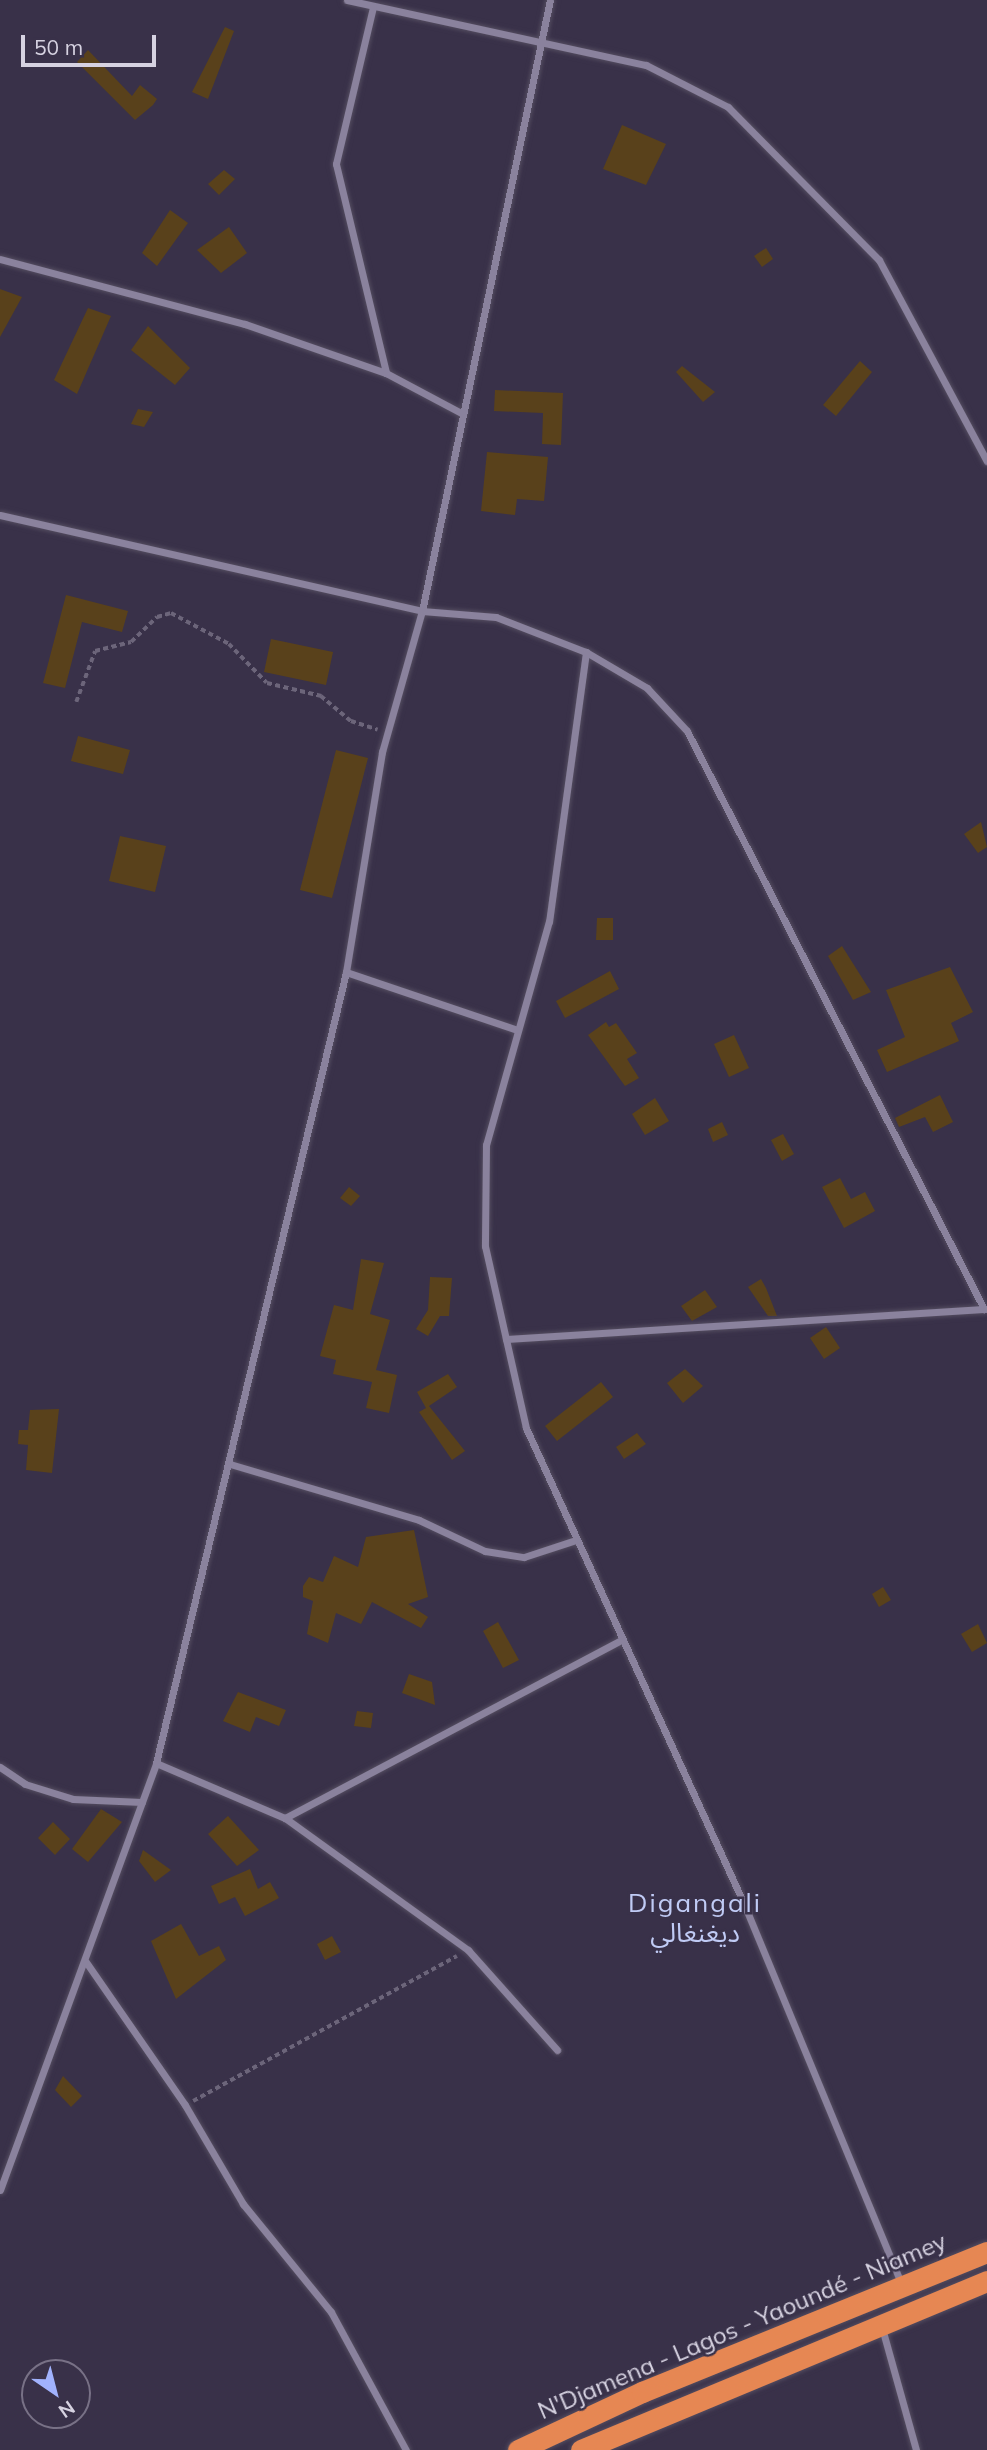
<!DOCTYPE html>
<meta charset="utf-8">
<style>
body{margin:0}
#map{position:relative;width:987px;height:2450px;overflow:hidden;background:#393149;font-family:Mulish,"Noto Sans Arabic",sans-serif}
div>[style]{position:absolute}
.building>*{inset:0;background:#59411b}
.path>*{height:3.5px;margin-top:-1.75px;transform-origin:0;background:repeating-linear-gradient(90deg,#6c657a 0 5px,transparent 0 8.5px)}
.roads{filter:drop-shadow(0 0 2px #544d60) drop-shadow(0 0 2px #544d60)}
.street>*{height:7px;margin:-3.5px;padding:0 3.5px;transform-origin:3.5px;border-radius:3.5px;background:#8a829d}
.highway>*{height:21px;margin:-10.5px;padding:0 10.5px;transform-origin:10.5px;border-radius:10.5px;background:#e68753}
span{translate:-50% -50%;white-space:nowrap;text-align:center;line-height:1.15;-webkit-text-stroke:5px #393149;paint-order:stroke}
.street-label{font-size:24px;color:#d6d2e1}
.neighbourhood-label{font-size:26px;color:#c0cbf5;letter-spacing:2px}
.north{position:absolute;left:21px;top:2359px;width:70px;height:70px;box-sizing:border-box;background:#393149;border:2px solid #787186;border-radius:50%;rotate:145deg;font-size:19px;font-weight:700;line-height:28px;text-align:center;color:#d6d2e1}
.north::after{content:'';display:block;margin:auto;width:24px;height:32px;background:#a1b2fd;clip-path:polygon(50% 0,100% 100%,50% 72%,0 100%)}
.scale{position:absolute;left:21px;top:35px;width:135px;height:32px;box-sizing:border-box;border:4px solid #d6d2e1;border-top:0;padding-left:9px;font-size:21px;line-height:24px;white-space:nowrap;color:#d6d2e1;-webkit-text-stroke:5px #393149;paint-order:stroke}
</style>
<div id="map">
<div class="building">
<i style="clip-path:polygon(225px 27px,234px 31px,208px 99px,192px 92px)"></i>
<i style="clip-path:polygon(88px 50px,132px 96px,140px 85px,157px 99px,153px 105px,135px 120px,77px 62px)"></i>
<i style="clip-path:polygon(622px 125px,666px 144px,646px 185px,603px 169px)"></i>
<i style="clip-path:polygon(224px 170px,235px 179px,219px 195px,208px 184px)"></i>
<i style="clip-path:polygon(170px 210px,188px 223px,157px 266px,142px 253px)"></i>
<i style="clip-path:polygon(229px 227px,247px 253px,221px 273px,197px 250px)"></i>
<i style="clip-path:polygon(766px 248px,773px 259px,762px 267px,754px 256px)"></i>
<i style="clip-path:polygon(0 289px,22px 297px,0 337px)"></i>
<i style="clip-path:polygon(88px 308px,111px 316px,77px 394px,54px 380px)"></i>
<i style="clip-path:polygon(148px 326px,190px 368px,175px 385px,131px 350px)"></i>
<i style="clip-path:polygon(860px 361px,872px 372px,836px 416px,823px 405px)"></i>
<i style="clip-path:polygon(682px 366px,715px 392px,703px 402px,676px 372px)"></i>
<i style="clip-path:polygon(495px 390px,563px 393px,561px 445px,542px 444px,543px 413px,494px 411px)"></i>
<i style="clip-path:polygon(138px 409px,153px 412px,144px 427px,131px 424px)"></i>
<i style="clip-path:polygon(487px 452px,548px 457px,544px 501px,517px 499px,515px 515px,481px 511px)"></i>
<i style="clip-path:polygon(66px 595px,128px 611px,122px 632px,82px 622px,65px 688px,43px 683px)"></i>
<i style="clip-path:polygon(271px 639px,333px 652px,326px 685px,264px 672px)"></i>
<i style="clip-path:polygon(78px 736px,130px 750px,123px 774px,71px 761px)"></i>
<i style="clip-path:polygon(336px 750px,368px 758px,332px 898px,300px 890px)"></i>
<i style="clip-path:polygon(981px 822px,987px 847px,978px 853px,964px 834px)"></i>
<i style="clip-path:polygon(120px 836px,166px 846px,155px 892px,109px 881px)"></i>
<i style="clip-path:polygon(597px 918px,613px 918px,613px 940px,596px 940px)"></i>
<i style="clip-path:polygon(842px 946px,871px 992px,853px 1000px,828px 956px)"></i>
<i style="clip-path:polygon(950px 967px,973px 1012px,951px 1023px,959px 1041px,887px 1072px,877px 1050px,905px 1037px,886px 990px)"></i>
<i style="clip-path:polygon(610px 971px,619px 989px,565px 1018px,556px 1001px)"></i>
<i style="clip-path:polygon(606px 1022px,609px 1027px,616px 1023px,637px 1053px,627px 1059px,639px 1078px,625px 1086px,588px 1035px)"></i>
<i style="clip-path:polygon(734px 1035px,749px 1068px,729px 1077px,714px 1044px)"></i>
<i style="clip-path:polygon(940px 1095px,953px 1122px,933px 1132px,925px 1117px,899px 1127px,895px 1118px)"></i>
<i style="clip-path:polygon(655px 1098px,669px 1121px,645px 1135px,632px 1114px)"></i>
<i style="clip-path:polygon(722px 1122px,728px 1135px,713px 1142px,708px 1129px)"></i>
<i style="clip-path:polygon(783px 1134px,794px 1154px,782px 1161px,771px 1140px)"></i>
<i style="clip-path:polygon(840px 1178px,851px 1199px,865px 1192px,875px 1211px,844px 1228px,822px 1187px)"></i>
<i style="clip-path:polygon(349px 1187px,360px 1196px,351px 1206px,340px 1198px)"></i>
<i style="clip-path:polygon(361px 1259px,384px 1263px,370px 1314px,390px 1320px,376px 1370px,397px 1375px,389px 1413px,366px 1408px,372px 1382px,333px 1374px,336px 1360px,320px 1356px,334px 1305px,353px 1310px)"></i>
<i style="clip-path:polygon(430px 1277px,452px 1278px,449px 1316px,440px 1316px,428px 1336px,416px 1329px,428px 1310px)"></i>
<i style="clip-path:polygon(761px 1279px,766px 1288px,777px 1316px,768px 1316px,748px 1287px)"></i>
<i style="clip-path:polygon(705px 1290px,717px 1307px,692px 1321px,681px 1306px)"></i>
<i style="clip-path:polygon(826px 1327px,840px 1348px,824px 1359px,810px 1338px)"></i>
<i style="clip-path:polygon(685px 1369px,703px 1386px,683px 1403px,667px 1383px)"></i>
<i style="clip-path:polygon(448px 1374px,457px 1387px,429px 1406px,465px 1451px,452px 1460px,419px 1412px,426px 1408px,417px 1392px)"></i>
<i style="clip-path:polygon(601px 1382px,613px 1397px,557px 1441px,545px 1426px)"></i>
<i style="clip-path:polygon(59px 1409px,52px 1473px,26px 1470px,28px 1445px,18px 1444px,19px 1430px,28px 1430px,30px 1410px)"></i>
<i style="clip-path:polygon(637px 1433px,646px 1444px,624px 1459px,616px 1447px)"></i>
<i style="clip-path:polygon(414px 1530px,428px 1597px,408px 1604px,428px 1617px,421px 1628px,372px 1602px,361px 1624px,336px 1613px,328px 1643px,307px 1634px,313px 1601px,303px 1597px,303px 1586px,309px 1577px,323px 1582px,334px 1556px,358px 1567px,366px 1537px)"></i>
<i style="clip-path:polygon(883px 1587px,891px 1600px,879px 1607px,872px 1594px)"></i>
<i style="clip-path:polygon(498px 1622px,519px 1660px,503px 1668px,483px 1631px)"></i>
<i style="clip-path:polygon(978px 1624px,987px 1643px,972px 1652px,961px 1634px)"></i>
<i style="clip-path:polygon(409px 1674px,432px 1682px,435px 1705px,402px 1693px)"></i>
<i style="clip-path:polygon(238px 1692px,286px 1710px,279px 1726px,256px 1717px,250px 1732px,223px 1721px)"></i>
<i style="clip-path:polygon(357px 1711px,373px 1713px,371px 1728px,354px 1726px)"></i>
<i style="clip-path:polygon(101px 1809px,122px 1822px,88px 1862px,72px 1849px)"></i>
<i style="clip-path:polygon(228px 1816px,259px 1850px,237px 1866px,208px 1834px)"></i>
<i style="clip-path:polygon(53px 1822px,70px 1839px,55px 1855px,38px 1838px)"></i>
<i style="clip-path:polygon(143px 1850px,171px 1870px,155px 1882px,139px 1861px)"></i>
<i style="clip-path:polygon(250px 1869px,258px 1889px,270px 1882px,279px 1898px,245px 1916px,235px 1897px,219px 1904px,211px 1886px)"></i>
<i style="clip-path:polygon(181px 1924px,199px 1956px,219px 1946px,226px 1960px,176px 1999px,151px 1941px)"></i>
<i style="clip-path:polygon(332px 1936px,341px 1952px,325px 1960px,317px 1944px)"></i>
<i style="clip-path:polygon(63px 2076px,82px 2096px,71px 2107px,55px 2090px)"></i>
</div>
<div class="path">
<i style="left:76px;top:702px;width:54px;rotate:-69.6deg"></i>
<i style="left:95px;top:651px;width:37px;rotate:-14deg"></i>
<i style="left:131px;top:642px;width:36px;rotate:-44deg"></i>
<i style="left:157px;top:617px;width:15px;rotate:-16deg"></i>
<i style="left:171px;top:613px;width:66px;rotate:28.1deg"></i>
<i style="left:229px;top:644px;width:54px;rotate:45.7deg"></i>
<i style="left:267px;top:683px;width:56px;rotate:13.5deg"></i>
<i style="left:321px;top:696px;width:39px;rotate:40deg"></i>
<i style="left:351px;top:721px;width:28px;rotate:18deg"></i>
<i style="left:193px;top:2101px;width:301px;rotate:-28.8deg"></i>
</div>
<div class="roads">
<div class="street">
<i style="left:347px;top:0;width:306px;rotate:12.3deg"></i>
<i style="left:646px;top:65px;width:92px;rotate:27.1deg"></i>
<i style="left:728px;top:107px;width:215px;rotate:45.4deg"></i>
<i style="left:879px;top:260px;width:228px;rotate:61.8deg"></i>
<i style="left:373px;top:7px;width:161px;rotate:103.3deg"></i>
<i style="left:336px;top:164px;width:215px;rotate:76.5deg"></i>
<i style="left:386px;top:373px;width:87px;rotate:28deg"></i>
<i style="left:0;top:259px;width:253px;rotate:14.9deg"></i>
<i style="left:245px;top:324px;width:149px;rotate:19.2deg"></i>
<i style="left:0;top:515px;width:433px;rotate:12.8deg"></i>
<i style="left:422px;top:611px;width:74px;rotate:4.6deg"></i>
<i style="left:496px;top:617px;width:97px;rotate:21.3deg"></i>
<i style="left:586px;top:652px;width:71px;rotate:30.5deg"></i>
<i style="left:647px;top:688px;width:59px;rotate:47.1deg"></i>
<i style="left:687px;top:731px;width:650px;rotate:62.8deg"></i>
<i style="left:984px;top:1309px;width:479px;rotate:176.4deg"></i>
<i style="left:586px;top:652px;width:272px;rotate:97.8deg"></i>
<i style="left:549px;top:921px;width:233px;rotate:105.7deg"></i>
<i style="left:486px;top:1145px;width:101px;rotate:90.6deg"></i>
<i style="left:485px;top:1246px;width:187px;rotate:77.3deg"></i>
<i style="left:526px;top:1428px;width:524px;rotate:65.39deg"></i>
<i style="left:744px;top:1904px;width:410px;rotate:67.5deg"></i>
<i style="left:346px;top:972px;width:181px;rotate:18.7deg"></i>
<i style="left:230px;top:1464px;width:197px;rotate:16.5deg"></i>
<i style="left:419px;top:1520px;width:73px;rotate:25.2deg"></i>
<i style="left:485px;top:1551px;width:39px;rotate:9deg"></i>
<i style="left:524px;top:1557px;width:55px;rotate:-18.1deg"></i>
<i style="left:156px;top:1763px;width:140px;rotate:23.1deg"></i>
<i style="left:285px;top:1818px;width:226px;rotate:35.8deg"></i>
<i style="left:468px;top:1950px;width:134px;rotate:48.3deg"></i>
<i style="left:0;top:1767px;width:30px;rotate:34deg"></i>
<i style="left:25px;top:1784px;width:50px;rotate:17.4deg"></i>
<i style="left:73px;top:1799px;width:69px;rotate:2.5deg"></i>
<i style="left:285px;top:1818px;width:382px;rotate:-27.9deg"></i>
<i style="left:86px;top:1962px;width:174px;rotate:55.3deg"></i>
<i style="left:185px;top:2105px;width:115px;rotate:59.6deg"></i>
<i style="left:243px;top:2204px;width:139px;rotate:50.8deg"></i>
<i style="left:331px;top:2312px;width:157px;rotate:61.5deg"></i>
<i style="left:0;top:2190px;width:455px;rotate:-69.9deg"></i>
<i style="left:156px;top:1763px;width:813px;rotate:-76.49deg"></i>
<i style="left:346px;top:972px;width:223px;rotate:-80.7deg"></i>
<i style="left:382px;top:752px;width:147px;rotate:-74.2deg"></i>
<i style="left:422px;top:611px;width:624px;rotate:-78.17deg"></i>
<i style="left:882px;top:2328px;width:127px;rotate:74.4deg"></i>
</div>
<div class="highway">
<i style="left:518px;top:2450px;width:137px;rotate:-25.1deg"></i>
<i style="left:642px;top:2392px;width:372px;rotate:-22.1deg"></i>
<i style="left:581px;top:2450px;width:440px;rotate:-22.6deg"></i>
</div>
</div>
<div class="street-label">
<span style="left:742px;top:2326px;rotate:-23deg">N'Djamena - Lagos - Yaoundé - Niamey</span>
</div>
<div class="neighbourhood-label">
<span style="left:695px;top:1918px">Digangali<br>ديغنغالي</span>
</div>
<div class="north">N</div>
<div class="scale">50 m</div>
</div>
